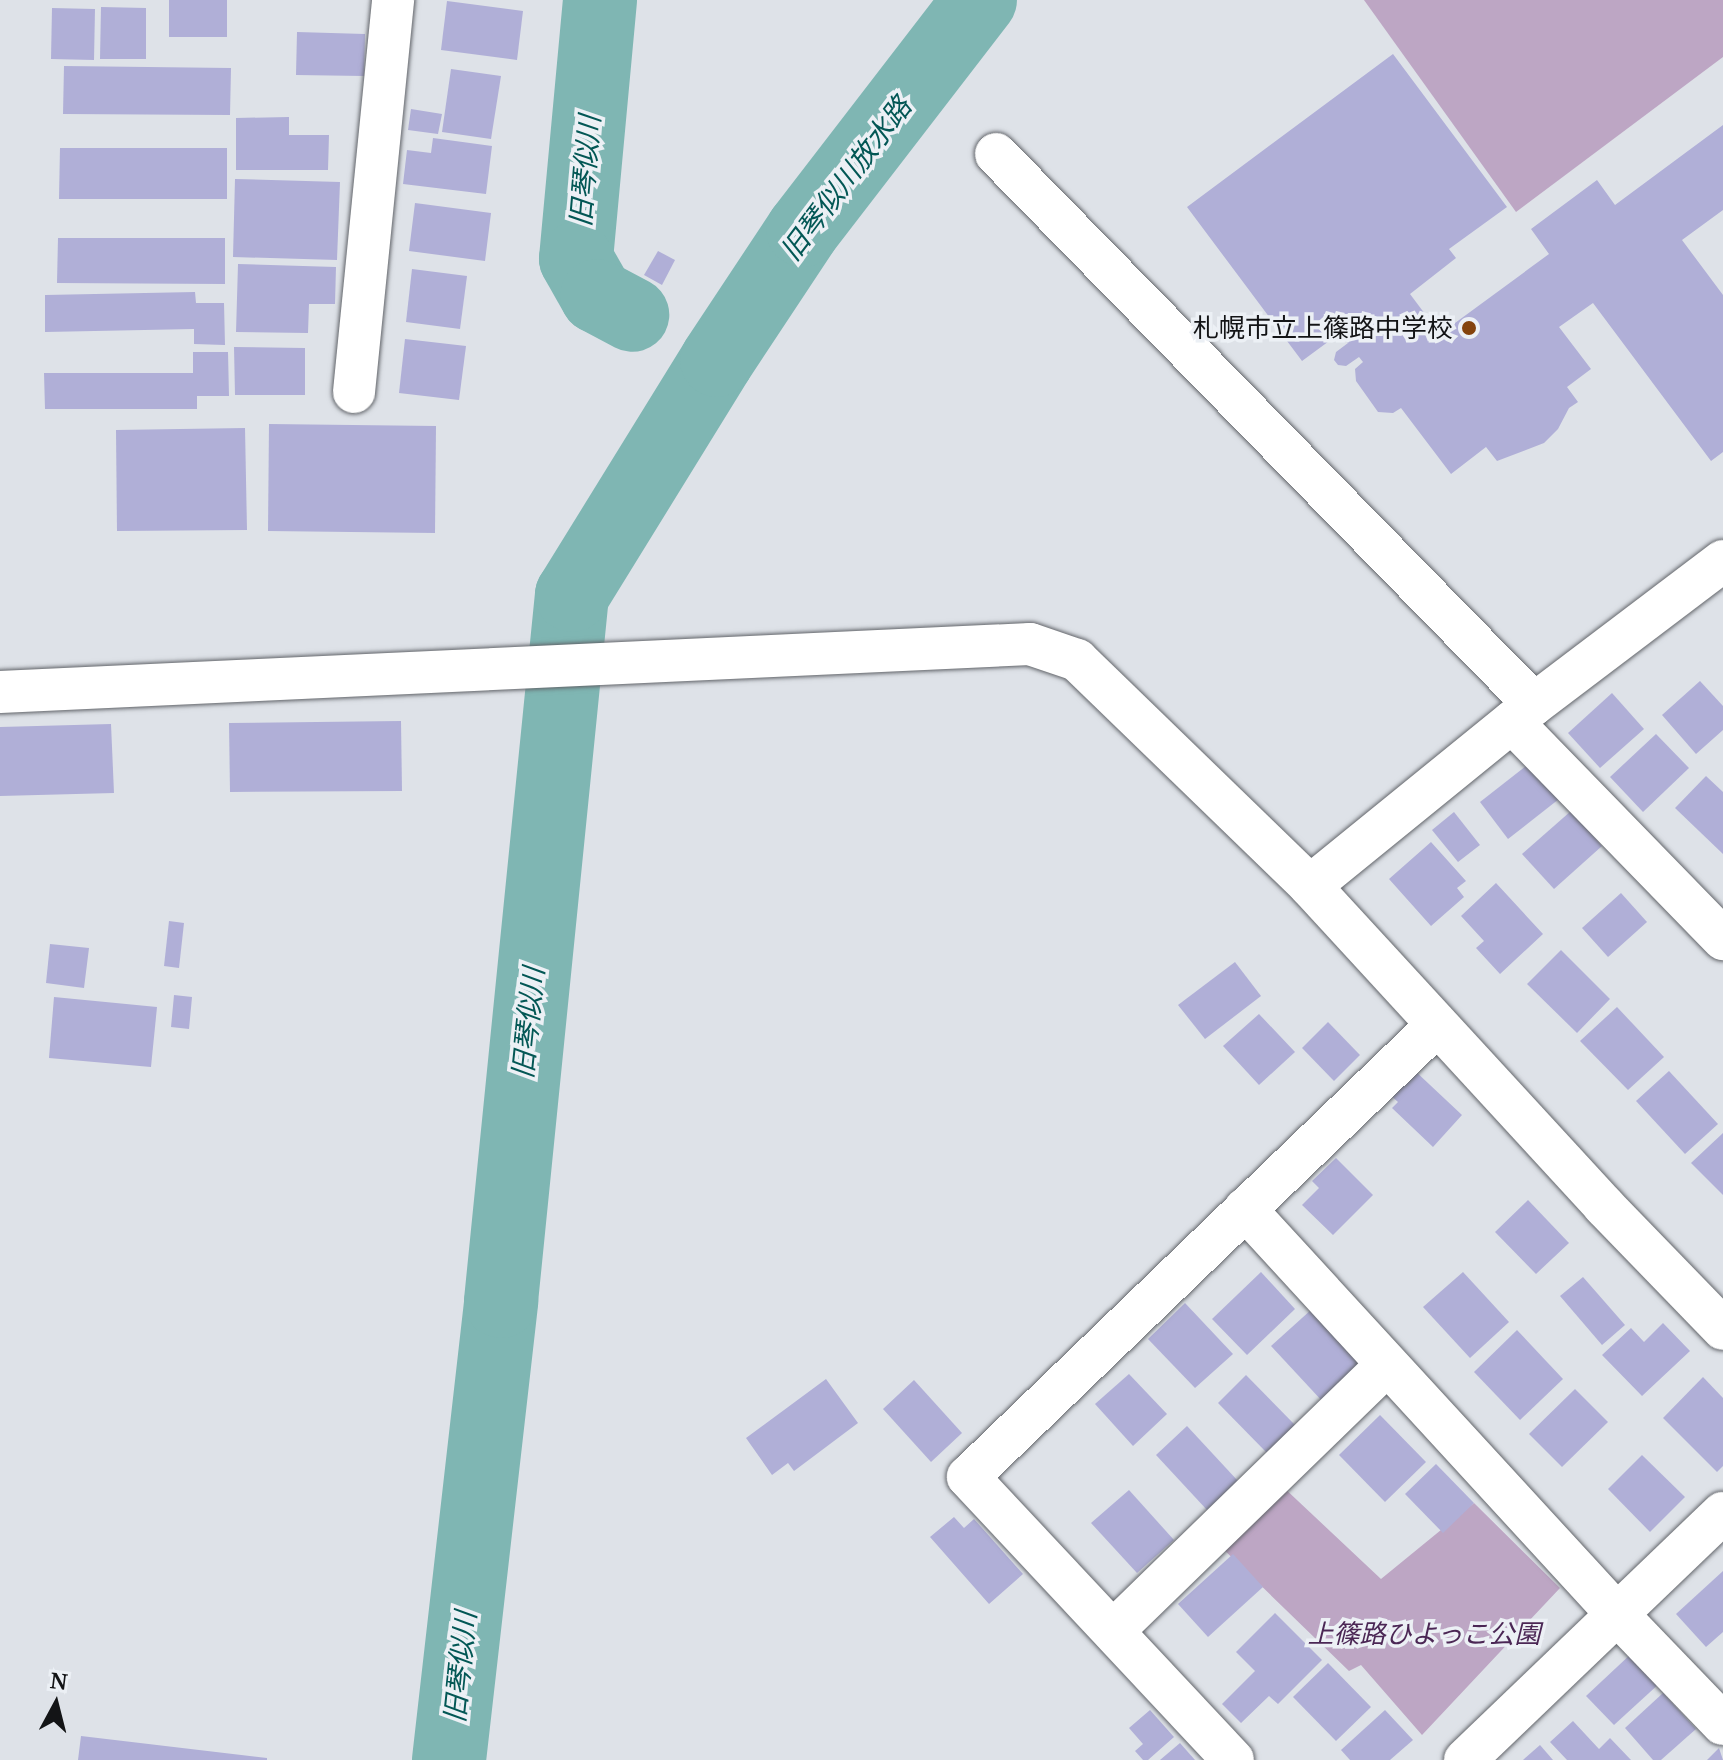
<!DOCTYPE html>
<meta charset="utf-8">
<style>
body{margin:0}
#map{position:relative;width:1723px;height:1760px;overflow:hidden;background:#dee2e8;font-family:"Noto Serif","Noto Sans JP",serif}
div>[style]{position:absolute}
.green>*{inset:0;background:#bda6c4}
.river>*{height:74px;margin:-37px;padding:0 37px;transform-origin:37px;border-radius:37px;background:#7fb6b3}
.building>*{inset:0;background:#b0afd7}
.roads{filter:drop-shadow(0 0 2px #62656a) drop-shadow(0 0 2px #62656a)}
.minor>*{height:42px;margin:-21px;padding:0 21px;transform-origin:21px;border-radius:21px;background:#fff}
.dots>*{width:22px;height:22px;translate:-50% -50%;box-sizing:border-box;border:4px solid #ecf0f5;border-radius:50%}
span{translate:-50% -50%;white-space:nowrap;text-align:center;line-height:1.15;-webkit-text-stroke:7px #ecf0f5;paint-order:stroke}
.poi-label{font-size:26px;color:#131416}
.right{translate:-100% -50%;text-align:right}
.park-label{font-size:26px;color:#4b2755;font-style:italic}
.water-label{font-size:28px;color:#035755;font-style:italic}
.north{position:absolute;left:16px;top:1664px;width:80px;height:80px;-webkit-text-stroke:6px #ecf0f5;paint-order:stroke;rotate:7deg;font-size:22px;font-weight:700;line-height:32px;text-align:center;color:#131416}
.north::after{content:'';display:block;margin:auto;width:28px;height:36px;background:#131416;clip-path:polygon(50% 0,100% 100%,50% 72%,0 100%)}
</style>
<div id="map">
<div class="green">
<i style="clip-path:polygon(1364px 0,1723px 0,1723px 57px,1516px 212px)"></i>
<i style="clip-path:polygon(1281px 1485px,1381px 1579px,1474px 1503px,1560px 1588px,1422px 1735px,1361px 1665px,1349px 1671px,1219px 1545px)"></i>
</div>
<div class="river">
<i style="left:600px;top:0;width:260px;rotate:95.3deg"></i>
<i style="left:576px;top:259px;width:43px;rotate:60.4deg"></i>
<i style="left:597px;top:296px;width:40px;rotate:28deg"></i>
<i style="left:449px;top:1760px;width:462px;rotate:-83.5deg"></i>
<i style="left:501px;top:1301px;width:710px;rotate:-84.26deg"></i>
<i style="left:572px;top:595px;width:276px;rotate:-58.3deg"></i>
<i style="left:717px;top:360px;width:156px;rotate:-56.5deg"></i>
<i style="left:803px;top:230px;width:290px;rotate:-52.4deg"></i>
</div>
<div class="building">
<i style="clip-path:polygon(169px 0,227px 0,227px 37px,169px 37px)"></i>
<i style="clip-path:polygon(447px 1px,523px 11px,517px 60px,441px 50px)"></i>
<i style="clip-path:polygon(101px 7px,146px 8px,146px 59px,100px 59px)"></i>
<i style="clip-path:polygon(52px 8px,95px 9px,94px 60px,51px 59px)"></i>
<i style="clip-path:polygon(297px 32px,365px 34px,364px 76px,296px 75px)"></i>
<i style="clip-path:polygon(1393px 54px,1507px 207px,1449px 249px,1456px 258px,1410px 294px,1440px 334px,1549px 254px,1531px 229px,1597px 180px,1615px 205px,1723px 125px,1723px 210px,1682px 240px,1723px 295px,1723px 452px,1711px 461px,1593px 303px,1559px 327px,1591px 369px,1567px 387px,1578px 402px,1569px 408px,1558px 429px,1544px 443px,1497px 461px,1486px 447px,1451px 474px,1401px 408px,1393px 413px,1378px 412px,1356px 381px,1355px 369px,1363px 362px,1359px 357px,1346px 366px,1338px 365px,1334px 360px,1336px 352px,1348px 343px,1340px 333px,1302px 361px,1187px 207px)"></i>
<i style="clip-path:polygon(64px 66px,231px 68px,230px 115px,63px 114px)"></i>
<i style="clip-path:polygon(451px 69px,501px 76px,491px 139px,442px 132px)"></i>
<i style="clip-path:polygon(411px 109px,442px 114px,438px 134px,408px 130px)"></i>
<i style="clip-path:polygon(289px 117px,289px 135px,329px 135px,328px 170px,236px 170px,236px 118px)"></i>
<i style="clip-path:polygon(433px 138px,492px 146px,486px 194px,403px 184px,407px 150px,431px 153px)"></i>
<i style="clip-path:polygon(60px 148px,227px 148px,227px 199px,59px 199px)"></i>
<i style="clip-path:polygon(235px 179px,340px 182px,337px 260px,233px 257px)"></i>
<i style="clip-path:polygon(415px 203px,491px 213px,485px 261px,409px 251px)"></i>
<i style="clip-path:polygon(58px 238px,225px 238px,225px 284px,57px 283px)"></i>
<i style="clip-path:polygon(658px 251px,675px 260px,662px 285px,644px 275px)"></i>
<i style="clip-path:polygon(238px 264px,336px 267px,335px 304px,309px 304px,308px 333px,236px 332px)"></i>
<i style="clip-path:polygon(412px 269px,467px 276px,460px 329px,406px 322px)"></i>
<i style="clip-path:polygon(195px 292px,196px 303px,224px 303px,225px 345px,194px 344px,194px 329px,45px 332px,45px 295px)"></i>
<i style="clip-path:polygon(405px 339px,466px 346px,459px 400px,399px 393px)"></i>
<i style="clip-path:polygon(234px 347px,305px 348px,305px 395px,235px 395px)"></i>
<i style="clip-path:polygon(193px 352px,228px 352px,229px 396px,197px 396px,197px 409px,45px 409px,44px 373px,193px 373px)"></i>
<i style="clip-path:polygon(269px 424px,436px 426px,435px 533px,268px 531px)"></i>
<i style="clip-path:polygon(245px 428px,247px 530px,117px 531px,116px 430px)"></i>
<i style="clip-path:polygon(1700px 681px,1723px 706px,1723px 730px,1696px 754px,1662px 715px)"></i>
<i style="clip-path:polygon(1612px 693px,1644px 729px,1600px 768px,1568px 733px)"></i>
<i style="clip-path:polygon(401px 721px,402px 791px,230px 792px,229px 723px)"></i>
<i style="clip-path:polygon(111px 724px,114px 793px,0 796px,0 727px)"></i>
<i style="clip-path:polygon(1656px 734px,1689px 768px,1643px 812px,1610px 777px)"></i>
<i style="clip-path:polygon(1530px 763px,1559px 799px,1508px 839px,1480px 802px)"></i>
<i style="clip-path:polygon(1706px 776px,1723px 792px,1723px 854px,1675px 808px)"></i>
<i style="clip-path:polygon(1571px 811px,1602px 846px,1554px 889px,1522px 854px)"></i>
<i style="clip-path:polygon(1454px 812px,1480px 845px,1458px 862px,1432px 830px)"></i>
<i style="clip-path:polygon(1431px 842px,1466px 881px,1457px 888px,1464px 897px,1431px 926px,1389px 879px)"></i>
<i style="clip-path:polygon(1496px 883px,1543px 934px,1500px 974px,1476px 948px,1484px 941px,1461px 916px)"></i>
<i style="clip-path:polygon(1621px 893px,1647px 922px,1608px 957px,1582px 928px)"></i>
<i style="clip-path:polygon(169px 921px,184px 923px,179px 968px,164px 966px)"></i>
<i style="clip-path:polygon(50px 944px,89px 948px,84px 988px,46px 983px)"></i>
<i style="clip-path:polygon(1561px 950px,1610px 999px,1577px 1033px,1527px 984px)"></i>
<i style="clip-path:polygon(1235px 962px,1261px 996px,1205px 1039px,1178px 1005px)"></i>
<i style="clip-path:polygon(174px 995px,192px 997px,189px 1029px,171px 1027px)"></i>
<i style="clip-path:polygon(54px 997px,157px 1007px,151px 1067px,49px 1058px)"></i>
<i style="clip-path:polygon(1617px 1007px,1664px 1057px,1628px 1090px,1580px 1041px)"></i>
<i style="clip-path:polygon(1259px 1014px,1295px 1052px,1259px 1085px,1223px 1046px)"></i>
<i style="clip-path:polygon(1328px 1022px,1360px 1055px,1334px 1081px,1302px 1048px)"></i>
<i style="clip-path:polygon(1413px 1069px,1462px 1115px,1433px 1147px,1392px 1108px,1398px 1102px,1389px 1094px)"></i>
<i style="clip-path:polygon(1669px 1071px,1718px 1124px,1685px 1154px,1636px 1101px)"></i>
<i style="clip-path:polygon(1723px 1133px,1723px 1195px,1691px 1163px)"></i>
<i style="clip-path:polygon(1336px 1158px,1373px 1195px,1333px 1235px,1302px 1205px,1319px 1188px,1312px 1181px)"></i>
<i style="clip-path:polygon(1528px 1200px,1569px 1243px,1536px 1274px,1495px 1232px)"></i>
<i style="clip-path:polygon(1261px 1272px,1295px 1309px,1247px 1355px,1212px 1319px)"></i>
<i style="clip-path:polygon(1463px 1272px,1509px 1322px,1470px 1358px,1423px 1307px)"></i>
<i style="clip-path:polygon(1583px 1277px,1625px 1325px,1602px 1345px,1560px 1296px)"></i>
<i style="clip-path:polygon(1185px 1303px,1233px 1354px,1195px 1388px,1148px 1339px)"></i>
<i style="clip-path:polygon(1312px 1309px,1364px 1365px,1323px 1402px,1271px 1346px)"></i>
<i style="clip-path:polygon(1663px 1323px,1690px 1351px,1642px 1396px,1602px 1355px,1631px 1328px,1644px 1342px)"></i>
<i style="clip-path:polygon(1517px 1330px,1563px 1379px,1520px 1420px,1474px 1372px)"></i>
<i style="clip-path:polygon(1129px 1374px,1167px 1414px,1133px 1446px,1095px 1404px)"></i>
<i style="clip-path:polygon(1246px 1375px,1295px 1425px,1267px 1453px,1218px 1403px)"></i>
<i style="clip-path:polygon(1703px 1377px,1723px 1398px,1723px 1466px,1717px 1472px,1663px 1418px)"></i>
<i style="clip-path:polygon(826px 1379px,858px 1423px,794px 1471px,788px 1463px,772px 1475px,746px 1438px)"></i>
<i style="clip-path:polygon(914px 1380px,962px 1433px,931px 1462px,883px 1409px)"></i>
<i style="clip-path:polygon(1575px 1389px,1608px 1422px,1562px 1467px,1529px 1434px)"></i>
<i style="clip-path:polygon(1380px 1415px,1426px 1462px,1385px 1502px,1339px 1455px)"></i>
<i style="clip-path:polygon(1187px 1426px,1238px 1481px,1207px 1510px,1156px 1455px)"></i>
<i style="clip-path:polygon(1642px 1455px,1685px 1497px,1650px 1532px,1608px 1489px)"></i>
<i style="clip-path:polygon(1436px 1464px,1474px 1503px,1443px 1533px,1405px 1494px)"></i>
<i style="clip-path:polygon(1129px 1490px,1174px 1540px,1137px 1573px,1091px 1523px)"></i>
<i style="clip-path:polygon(954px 1517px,964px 1528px,974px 1519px,1023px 1574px,989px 1604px,930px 1537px)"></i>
<i style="clip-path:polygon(1233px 1554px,1263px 1587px,1208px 1637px,1178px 1604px)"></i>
<i style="clip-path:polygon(1723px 1571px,1723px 1632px,1706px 1647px,1676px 1614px)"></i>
<i style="clip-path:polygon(1275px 1613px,1322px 1660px,1278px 1704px,1269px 1696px,1241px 1723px,1222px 1704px,1255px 1671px,1236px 1652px)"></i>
<i style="clip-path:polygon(1633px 1652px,1661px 1682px,1614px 1725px,1586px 1696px)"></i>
<i style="clip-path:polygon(1328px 1663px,1371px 1707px,1336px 1741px,1293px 1697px)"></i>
<i style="clip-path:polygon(1663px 1693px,1696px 1729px,1661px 1760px,1653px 1760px,1625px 1728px)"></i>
<i style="clip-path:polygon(1150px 1710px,1174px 1737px,1148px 1760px,1143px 1760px,1135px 1751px,1143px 1744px,1129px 1728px)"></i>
<i style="clip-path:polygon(1385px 1710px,1413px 1740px,1390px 1760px,1350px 1760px,1341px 1750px)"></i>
<i style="clip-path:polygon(1573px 1721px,1599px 1749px,1610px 1738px,1631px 1760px,1567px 1760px,1550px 1742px)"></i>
<i style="clip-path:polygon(81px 1736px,267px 1758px,267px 1760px,78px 1760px)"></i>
<i style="clip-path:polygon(1180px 1743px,1195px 1760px,1160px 1760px)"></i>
<i style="clip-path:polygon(1540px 1745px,1553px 1760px,1523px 1760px)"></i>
<i style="clip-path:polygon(1719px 1748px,1723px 1760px,1707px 1760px)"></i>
</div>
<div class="roads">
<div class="minor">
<i style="left:996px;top:154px;width:769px;rotate:45.63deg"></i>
<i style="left:354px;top:392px;width:394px;rotate:-84.3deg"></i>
<i style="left:0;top:692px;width:1031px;rotate:-2.67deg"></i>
<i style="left:1030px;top:644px;width:50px;rotate:18.8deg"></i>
<i style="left:1077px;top:660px;width:325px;rotate:44.1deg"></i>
<i style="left:1310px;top:886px;width:435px;rotate:47.4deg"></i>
<i style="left:1604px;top:1206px;width:171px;rotate:45.9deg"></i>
<i style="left:1512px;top:722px;width:303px;rotate:45.8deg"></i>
<i style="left:1310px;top:886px;width:289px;rotate:-39.1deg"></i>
<i style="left:1534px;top:704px;width:237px;rotate:-37.1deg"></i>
<i style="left:1245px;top:1209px;width:549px;rotate:47.44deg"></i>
<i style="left:1616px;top:1613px;width:154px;rotate:46.1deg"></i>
<i style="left:1113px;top:1631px;width:382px;rotate:-44.2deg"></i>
<i style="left:1233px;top:1760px;width:388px;rotate:-133.1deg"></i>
<i style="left:968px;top:1477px;width:651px;rotate:-43.94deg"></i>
<i style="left:1465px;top:1760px;width:357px;rotate:-43.8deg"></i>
</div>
</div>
<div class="dots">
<i style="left:1469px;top:328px;background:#84430d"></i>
</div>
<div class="poi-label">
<span class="right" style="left:1453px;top:328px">札幌市立上篠路中学校</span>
</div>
<div class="park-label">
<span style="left:1424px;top:1634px">上篠路ひよっこ公園</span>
</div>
<div class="water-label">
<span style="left:584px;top:171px;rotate:-85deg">旧琴似川</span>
<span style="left:845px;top:178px;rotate:-53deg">旧琴似川放水路</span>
<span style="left:527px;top:1023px;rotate:-84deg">旧琴似川</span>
<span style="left:459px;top:1667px;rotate:-84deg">旧琴似川</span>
</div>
<div class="north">N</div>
</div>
